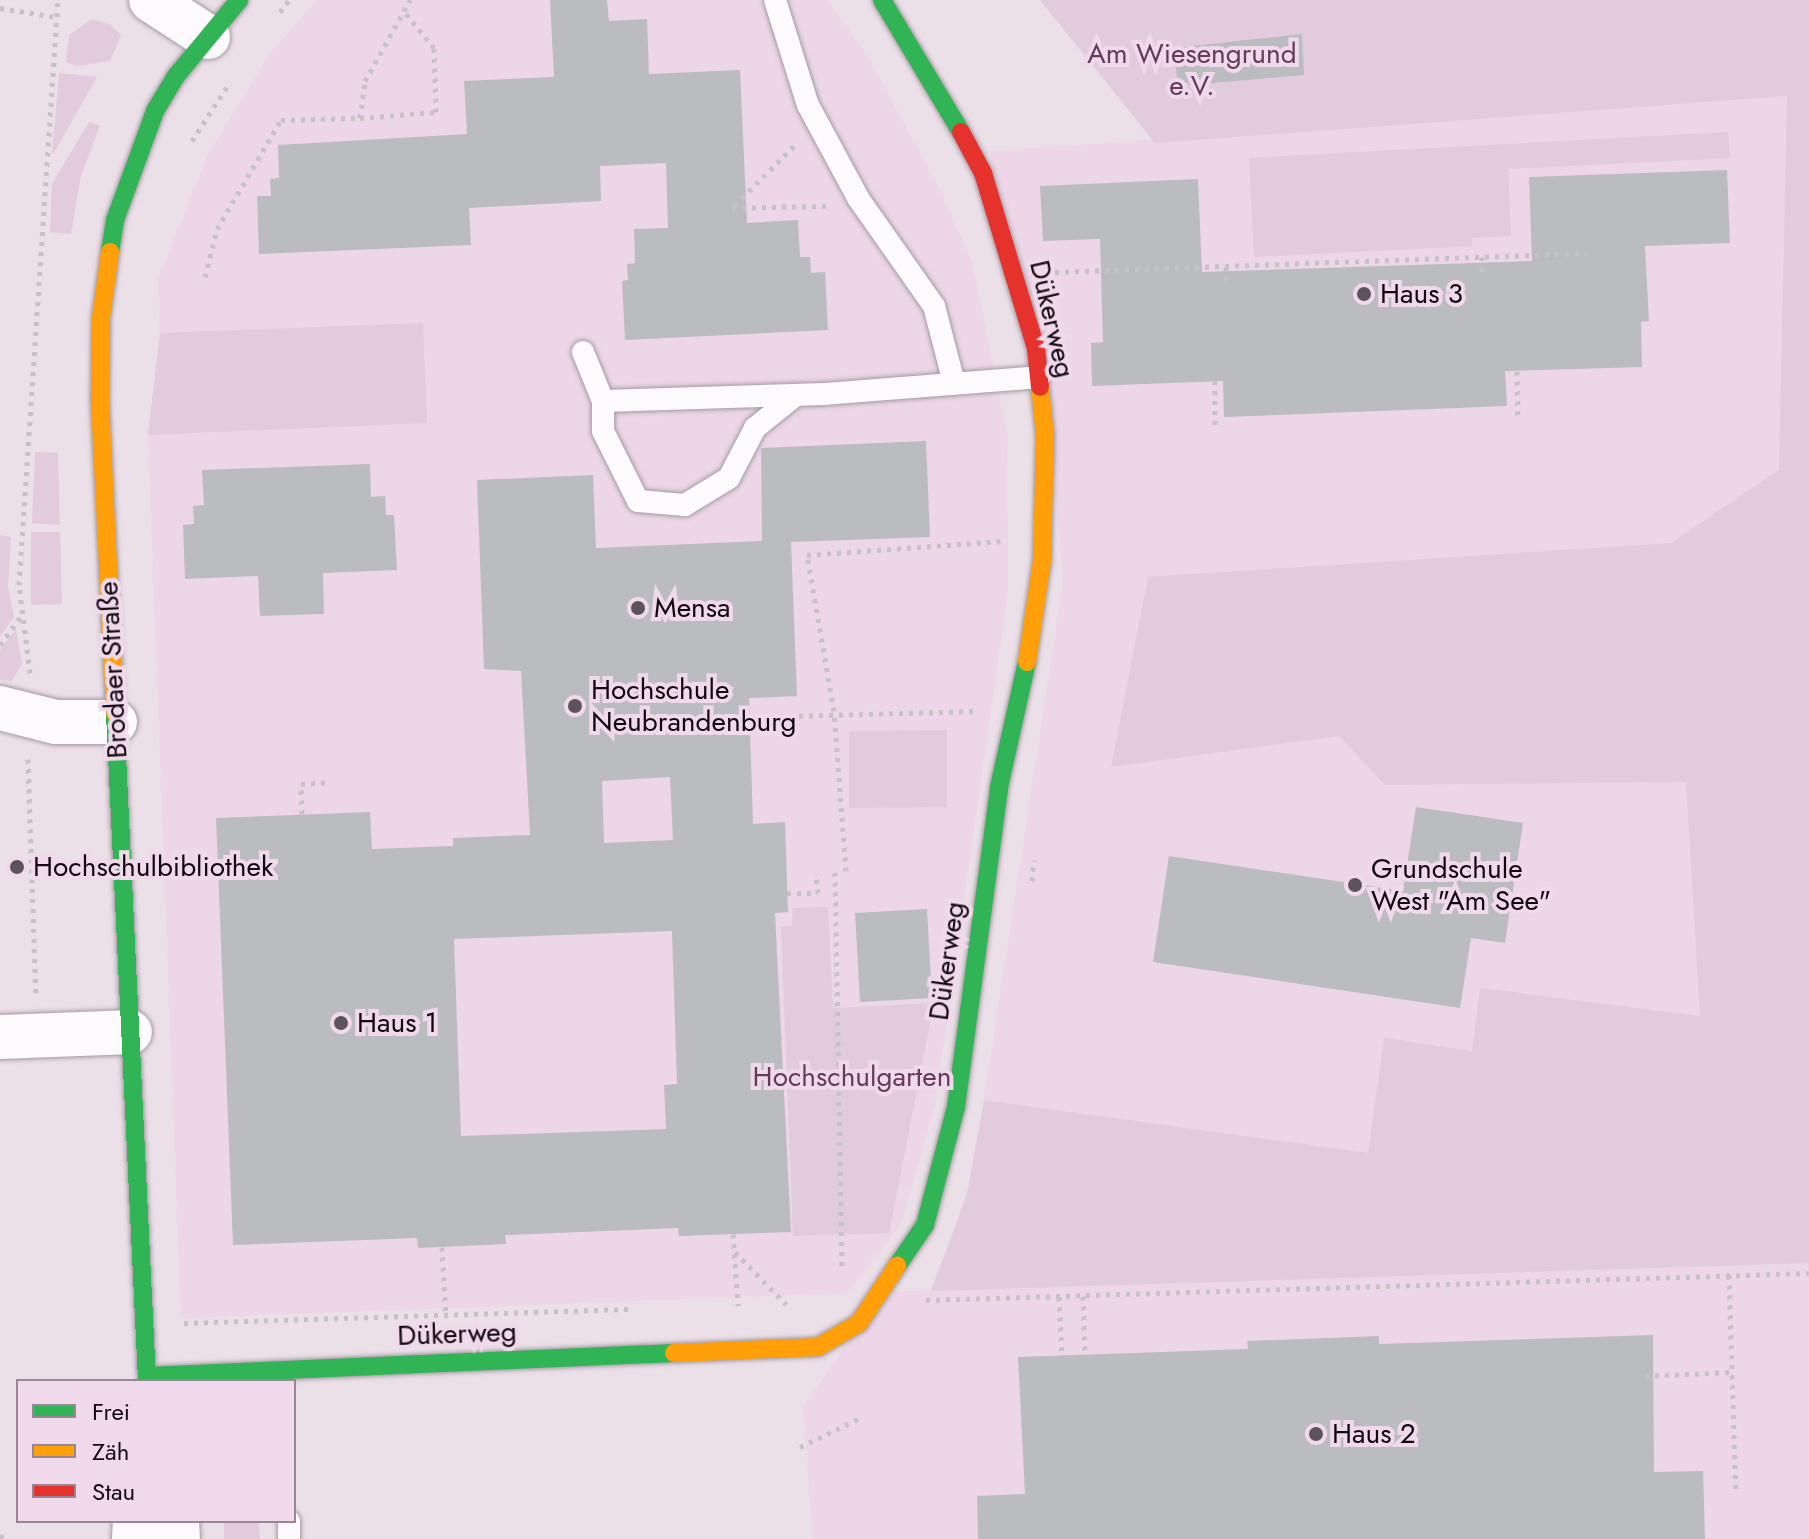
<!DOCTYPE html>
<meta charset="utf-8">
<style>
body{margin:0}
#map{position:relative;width:1809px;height:1539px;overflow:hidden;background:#ebdfe8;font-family:Jost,sans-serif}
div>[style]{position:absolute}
.built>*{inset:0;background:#ecd6e7}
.green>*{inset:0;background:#e1cbdc}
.building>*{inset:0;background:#bbbcc0}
.path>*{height:5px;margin-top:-2.5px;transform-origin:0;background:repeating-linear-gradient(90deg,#c6c2c5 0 4px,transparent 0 10px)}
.roads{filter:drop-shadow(0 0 2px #a49ba2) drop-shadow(0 0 2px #a49ba2)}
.lane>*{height:22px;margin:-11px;padding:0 11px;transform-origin:11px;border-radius:11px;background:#fcfafc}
.street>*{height:44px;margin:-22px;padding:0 22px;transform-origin:22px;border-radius:22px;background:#fcfafc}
.fast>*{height:18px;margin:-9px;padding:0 9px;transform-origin:9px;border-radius:9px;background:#30b455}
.slow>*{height:18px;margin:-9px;padding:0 9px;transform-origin:9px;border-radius:9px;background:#ff9f0a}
.jam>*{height:18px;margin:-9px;padding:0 9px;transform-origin:9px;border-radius:9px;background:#e5322d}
.dots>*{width:22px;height:22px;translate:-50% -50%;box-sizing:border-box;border:4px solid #f1d9ec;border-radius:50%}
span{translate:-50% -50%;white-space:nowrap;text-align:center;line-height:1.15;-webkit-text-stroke:8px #f1d9ec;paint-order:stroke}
.park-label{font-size:28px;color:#643b5d}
.poi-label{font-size:28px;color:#11090f}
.left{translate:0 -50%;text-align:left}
.street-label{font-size:28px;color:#11090f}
.legend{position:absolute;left:16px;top:1379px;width:280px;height:144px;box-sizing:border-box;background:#f1d9ec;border:2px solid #978694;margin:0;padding:10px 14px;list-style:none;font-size:24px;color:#11090f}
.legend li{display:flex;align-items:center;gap:16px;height:40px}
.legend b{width:40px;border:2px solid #978694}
</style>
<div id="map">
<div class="built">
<i style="clip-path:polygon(317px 0,827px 0,867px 55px,942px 194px,972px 262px,1007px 434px,1008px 591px,935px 1104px,901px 1224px,847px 1293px,181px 1318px,148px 435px,160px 333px,158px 279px,208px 154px,271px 52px)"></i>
<i style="clip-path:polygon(1787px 96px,1779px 471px,1671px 544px,1700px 1016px,1480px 988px,1472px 1051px,1384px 1039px,1368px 1153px,984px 1100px,1063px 583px,1044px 342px,989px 151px)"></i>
<i style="clip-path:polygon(1809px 1263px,1809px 1539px,813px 1539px,803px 1407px,882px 1292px)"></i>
</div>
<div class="green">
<i style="clip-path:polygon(1040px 0,1809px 0,1809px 1263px,931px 1291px,967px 1194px,984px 1100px,1368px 1153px,1384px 1038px,1472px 1051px,1480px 988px,1700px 1016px,1686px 782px,1385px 785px,1339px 736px,1111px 767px,1148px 577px,1671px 543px,1779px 470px,1787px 96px,1155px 143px)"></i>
<i style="clip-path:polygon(92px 19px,110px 24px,121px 35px,110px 61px,77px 66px,66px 62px,69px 35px)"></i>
<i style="clip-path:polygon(59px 73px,97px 77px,52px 156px)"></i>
<i style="clip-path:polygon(89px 122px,100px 126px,81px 176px,71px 234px,50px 232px,52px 184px)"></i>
<i style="clip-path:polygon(1728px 132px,1730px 158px,1508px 169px,1511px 236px,1472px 238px,1472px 246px,1254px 257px,1249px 158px)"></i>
<i style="clip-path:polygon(423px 323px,427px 423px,148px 435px,160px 333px)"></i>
<i style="clip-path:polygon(35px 452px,58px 453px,60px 525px,32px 523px)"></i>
<i style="clip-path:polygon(31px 532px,60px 532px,62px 604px,31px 605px)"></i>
<i style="clip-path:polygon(0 535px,11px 537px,8px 587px,14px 617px,0 636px)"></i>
<i style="clip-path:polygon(16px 629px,22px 664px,12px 681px,0 680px,0 650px)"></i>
<i style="clip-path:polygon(947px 730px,947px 807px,849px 808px,849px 731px)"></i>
<i style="clip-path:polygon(828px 907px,833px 1008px,934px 1003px,889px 1233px,793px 1236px,781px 927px,792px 926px,793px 908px)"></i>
<i style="clip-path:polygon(224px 1521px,259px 1521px,260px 1539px,224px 1539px)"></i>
</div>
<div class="building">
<i style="clip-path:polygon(550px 0,607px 0,609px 21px,647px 19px,649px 74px,740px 70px,747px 223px,798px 220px,800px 257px,810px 257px,811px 273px,825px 272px,828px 330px,625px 340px,622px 281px,628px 280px,627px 264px,635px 263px,634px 229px,668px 228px,666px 163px,600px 166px,601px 201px,469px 208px,471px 245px,259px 254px,257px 196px,271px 196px,270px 179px,279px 178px,278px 145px,467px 134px,464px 81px,554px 77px)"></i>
<i style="clip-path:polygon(1302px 34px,1304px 75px,1178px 86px,1174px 48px)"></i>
<i style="clip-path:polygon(1727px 170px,1730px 243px,1645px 246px,1649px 321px,1641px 322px,1642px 367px,1505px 371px,1507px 406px,1224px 417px,1223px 381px,1092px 386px,1091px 343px,1103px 342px,1100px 239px,1043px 241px,1040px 186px,1198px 179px,1202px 272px,1532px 261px,1529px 177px)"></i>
<i style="clip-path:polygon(evenodd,926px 441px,930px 537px,791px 542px,797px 696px,749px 698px,753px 824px,785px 822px,788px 912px,775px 913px,791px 1232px,679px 1236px,678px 1228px,505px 1235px,506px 1244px,418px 1248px,417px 1238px,233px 1245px,216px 818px,370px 812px,372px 849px,453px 846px,453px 838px,530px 835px,521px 671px,484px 669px,477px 480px,593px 475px,596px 548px,762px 541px,761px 448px,926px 441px,670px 777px,673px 840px,604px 843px,602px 781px,670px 777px,926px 441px,672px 931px,677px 1084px,664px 1085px,666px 1129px,461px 1136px,454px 939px,672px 931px)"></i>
<i style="clip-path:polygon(370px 464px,371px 497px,385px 496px,386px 515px,394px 515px,397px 570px,323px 573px,324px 614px,260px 616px,258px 576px,185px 579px,183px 525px,194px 524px,193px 506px,204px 505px,202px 470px)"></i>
<i style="clip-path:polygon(1416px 807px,1523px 823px,1505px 943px,1471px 938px,1460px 1008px,1153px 962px,1169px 856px,1403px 891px)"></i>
<i style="clip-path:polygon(927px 909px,932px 998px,860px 1002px,855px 913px)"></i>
<i style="clip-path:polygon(1653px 1335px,1654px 1472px,1703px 1471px,1705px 1539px,978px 1539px,977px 1496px,1025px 1494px,1018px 1357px,1248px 1349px,1247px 1341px,1379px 1336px,1379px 1344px)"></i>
</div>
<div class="path">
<i style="left:0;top:8px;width:57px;rotate:9.1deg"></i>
<i style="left:280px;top:12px;width:15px;rotate:-53deg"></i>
<i style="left:360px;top:118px;width:76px;rotate:-4.5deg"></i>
<i style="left:436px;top:112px;width:64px;rotate:-91.8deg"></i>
<i style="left:434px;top:48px;width:49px;rotate:-129.2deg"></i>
<i style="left:192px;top:141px;width:70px;rotate:-57.2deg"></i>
<i style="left:794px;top:146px;width:88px;rotate:135deg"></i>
<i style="left:732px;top:208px;width:94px;rotate:-1.2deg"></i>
<i style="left:1482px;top:257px;width:15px;rotate:90deg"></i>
<i style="left:1226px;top:267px;width:19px;rotate:90deg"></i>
<i style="left:1055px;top:272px;width:532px;rotate:-2.05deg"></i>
<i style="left:205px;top:277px;width:49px;rotate:-76deg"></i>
<i style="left:217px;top:229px;width:126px;rotate:-59.6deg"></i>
<i style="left:281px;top:120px;width:79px;rotate:-1.5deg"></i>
<i style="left:360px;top:118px;width:37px;rotate:-82deg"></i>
<i style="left:365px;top:81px;width:93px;rotate:-60.9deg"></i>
<i style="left:1517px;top:371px;width:49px;rotate:88.8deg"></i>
<i style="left:1215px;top:381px;width:49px;rotate:90deg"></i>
<i style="left:0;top:645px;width:37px;rotate:-54deg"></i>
<i style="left:30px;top:673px;width:89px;rotate:-97.1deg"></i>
<i style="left:19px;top:585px;width:586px;rotate:-86.19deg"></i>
<i style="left:749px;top:717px;width:227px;rotate:-1.5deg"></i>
<i style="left:28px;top:759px;width:238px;rotate:88.1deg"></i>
<i style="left:302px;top:814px;width:30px;rotate:-92deg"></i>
<i style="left:301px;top:784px;width:30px;rotate:-4deg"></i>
<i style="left:846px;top:871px;width:160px;rotate:-94.3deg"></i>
<i style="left:834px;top:711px;width:158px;rotate:-99.8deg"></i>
<i style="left:807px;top:555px;width:196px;rotate:-4.1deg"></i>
<i style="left:835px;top:872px;width:399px;rotate:89deg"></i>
<i style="left:1032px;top:881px;width:21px;rotate:-85deg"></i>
<i style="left:787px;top:893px;width:31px"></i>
<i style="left:818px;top:893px;width:20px;rotate:-96deg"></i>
<i style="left:733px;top:1234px;width:72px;rotate:86deg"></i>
<i style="left:442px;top:1247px;width:71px;rotate:86.8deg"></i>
<i style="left:735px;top:1252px;width:73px;rotate:45.6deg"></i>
<i style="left:1729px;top:1275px;width:218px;rotate:88.2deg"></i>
<i style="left:1083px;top:1296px;width:59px;rotate:88.1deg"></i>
<i style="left:1059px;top:1297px;width:59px;rotate:87.1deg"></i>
<i style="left:926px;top:1300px;width:883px;rotate:-1.75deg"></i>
<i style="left:184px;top:1323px;width:450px;rotate:-1.8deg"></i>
<i style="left:1645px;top:1376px;width:87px;rotate:-2.6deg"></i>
<i style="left:800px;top:1447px;width:69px;rotate:-25.8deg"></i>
<i style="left:0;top:1535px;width:6px;rotate:45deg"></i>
</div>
<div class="roads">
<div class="lane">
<i style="left:775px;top:0;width:110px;rotate:72.6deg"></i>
<i style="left:808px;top:105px;width:106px;rotate:61.7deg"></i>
<i style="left:858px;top:198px;width:132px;rotate:54.9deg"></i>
<i style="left:934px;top:306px;width:80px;rotate:75.4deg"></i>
<i style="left:583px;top:352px;width:53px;rotate:67.8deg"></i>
<i style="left:796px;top:395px;width:53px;rotate:141.2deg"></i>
<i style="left:755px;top:428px;width:56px;rotate:117.5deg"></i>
<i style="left:729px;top:478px;width:52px;rotate:148.5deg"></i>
<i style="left:685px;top:505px;width:47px;rotate:-175.1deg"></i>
<i style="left:638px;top:501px;width:78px;rotate:-116.6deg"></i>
<i style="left:603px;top:431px;width:30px;rotate:-90deg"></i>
<i style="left:603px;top:401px;width:221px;rotate:-1.8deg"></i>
<i style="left:824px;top:394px;width:216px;rotate:-4.5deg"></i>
<i style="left:289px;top:1521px;width:18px;rotate:90deg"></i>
</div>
<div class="street">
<i style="left:151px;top:0;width:68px;rotate:33deg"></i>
<i style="left:0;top:708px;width:58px;rotate:14deg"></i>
<i style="left:56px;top:722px;width:59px"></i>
<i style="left:0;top:1037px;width:130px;rotate:-2.2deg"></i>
<i style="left:177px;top:1521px;width:18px;rotate:87deg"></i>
<i style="left:134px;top:1539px;width:18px;rotate:-87deg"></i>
</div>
<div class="fast">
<i style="left:882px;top:0;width:154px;rotate:59.1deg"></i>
<i style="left:110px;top:252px;width:32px;rotate:-81deg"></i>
<i style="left:115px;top:220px;width:116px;rotate:-69.8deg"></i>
<i style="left:155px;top:111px;width:41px;rotate:-59deg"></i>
<i style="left:176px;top:76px;width:99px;rotate:-50.3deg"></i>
<i style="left:115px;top:714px;width:668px;rotate:87.25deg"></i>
<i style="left:897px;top:1266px;width:50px;rotate:-55.7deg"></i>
<i style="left:925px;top:1225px;width:122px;rotate:-75.3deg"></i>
<i style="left:956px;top:1107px;width:323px;rotate:-82.3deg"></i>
<i style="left:999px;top:787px;width:128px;rotate:-77.4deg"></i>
<i style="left:148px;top:1376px;width:527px;rotate:-2.5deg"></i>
</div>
<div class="slow">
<i style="left:110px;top:252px;width:67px;rotate:97.8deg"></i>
<i style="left:101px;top:318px;width:84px;rotate:90.7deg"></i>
<i style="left:100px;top:402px;width:312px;rotate:87.2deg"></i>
<i style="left:1027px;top:662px;width:102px;rotate:-81.6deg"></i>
<i style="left:1042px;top:561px;width:125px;rotate:-88.6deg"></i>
<i style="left:1045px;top:436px;width:49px;rotate:-95.8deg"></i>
<i style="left:674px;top:1353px;width:144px;rotate:-2.4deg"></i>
<i style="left:818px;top:1347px;width:48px;rotate:-30.3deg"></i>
<i style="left:859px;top:1323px;width:69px;rotate:-56.3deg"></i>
</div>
<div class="jam">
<i style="left:961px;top:132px;width:47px;rotate:61.8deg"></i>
<i style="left:983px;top:173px;width:184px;rotate:73.2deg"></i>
<i style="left:1036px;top:349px;width:38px;rotate:84deg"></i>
</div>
</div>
<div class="dots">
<i style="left:1364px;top:294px;background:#5d545b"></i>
<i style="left:638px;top:608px;background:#5d545b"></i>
<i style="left:575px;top:706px;background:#5d545b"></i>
<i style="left:17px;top:867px;background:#5d545b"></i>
<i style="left:1355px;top:885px;background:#5d545b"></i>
<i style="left:341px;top:1023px;background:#5d545b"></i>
<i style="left:1316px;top:1434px;background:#5d545b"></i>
</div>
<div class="park-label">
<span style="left:1192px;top:70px">Am Wiesengrund<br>e.V.</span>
<span style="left:852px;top:1077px">Hochschulgarten</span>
</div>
<div class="poi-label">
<span class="left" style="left:1380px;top:294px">Haus 3</span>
<span class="left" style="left:654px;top:608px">Mensa</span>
<span class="left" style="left:591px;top:706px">Hochschule<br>Neubrandenburg</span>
<span class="left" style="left:33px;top:867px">Hochschulbibliothek</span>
<span class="left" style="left:1371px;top:885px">Grundschule<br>West "Am See"</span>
<span class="left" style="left:357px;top:1023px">Haus 1</span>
<span class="left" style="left:1332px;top:1434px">Haus 2</span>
</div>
<div class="street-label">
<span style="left:1052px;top:319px;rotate:77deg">Dükerweg</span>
<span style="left:113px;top:670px;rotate:-93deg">Brodaer Straße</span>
<span style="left:947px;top:961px;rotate:-82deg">Dükerweg</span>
<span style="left:457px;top:1334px;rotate:-2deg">Dükerweg</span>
</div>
<ul class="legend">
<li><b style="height:10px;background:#30b455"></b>Frei</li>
<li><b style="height:10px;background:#ff9f0a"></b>Zäh</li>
<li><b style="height:10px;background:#e5322d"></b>Stau</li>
</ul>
</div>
